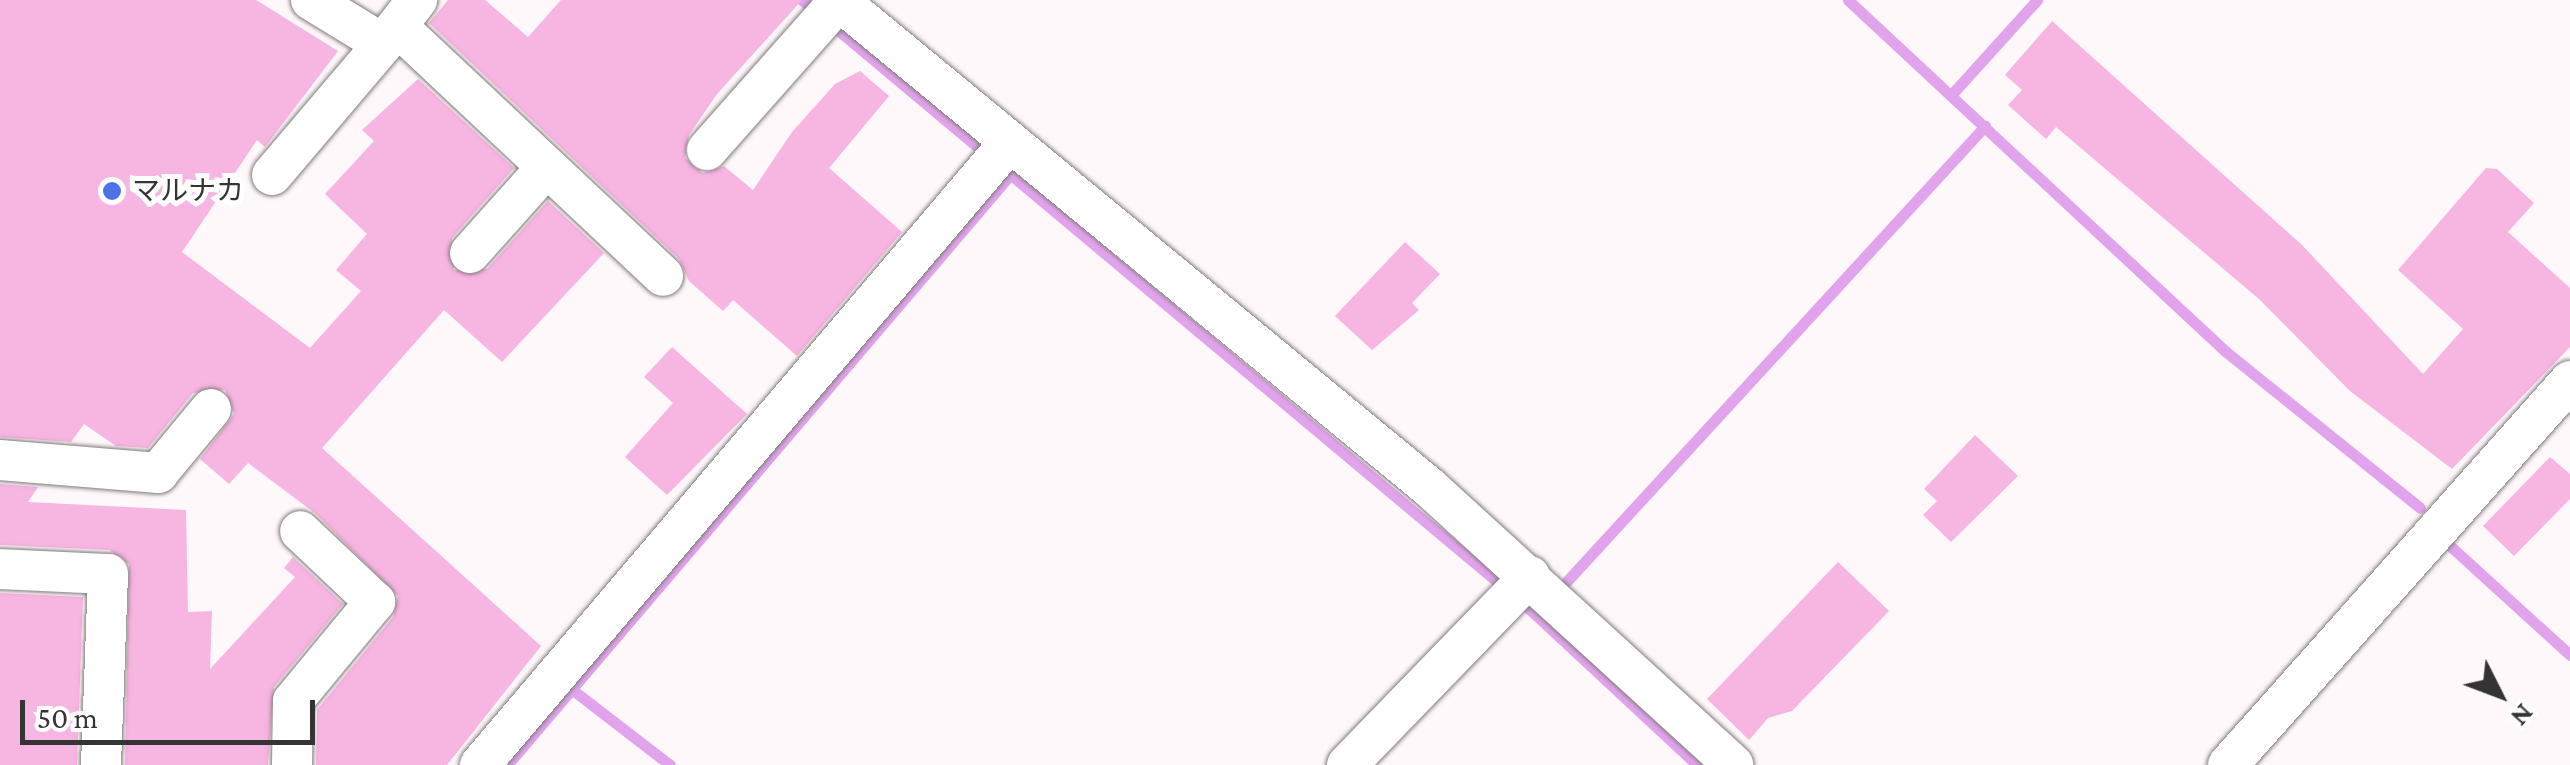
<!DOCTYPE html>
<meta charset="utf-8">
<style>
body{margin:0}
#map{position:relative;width:2570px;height:765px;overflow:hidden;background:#fff8fa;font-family:"Crimson Pro","Noto Sans JP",serif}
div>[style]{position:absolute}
.stream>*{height:11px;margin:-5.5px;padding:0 5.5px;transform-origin:5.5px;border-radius:5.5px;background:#e1a4ec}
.building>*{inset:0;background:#f7b5e1}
.roads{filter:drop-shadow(0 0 2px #837b7d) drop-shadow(0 0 2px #837b7d)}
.minor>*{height:40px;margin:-20px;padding:0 20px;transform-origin:20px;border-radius:20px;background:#fff}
.dots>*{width:28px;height:28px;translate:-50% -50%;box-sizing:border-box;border:5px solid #fff;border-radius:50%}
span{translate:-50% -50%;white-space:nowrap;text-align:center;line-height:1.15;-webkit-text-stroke:10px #fff;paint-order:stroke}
.poi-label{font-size:28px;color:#363334}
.left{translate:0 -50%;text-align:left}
.north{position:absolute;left:2450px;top:645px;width:100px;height:100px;-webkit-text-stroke:8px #fff;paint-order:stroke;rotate:132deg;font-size:28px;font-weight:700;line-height:40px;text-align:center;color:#363334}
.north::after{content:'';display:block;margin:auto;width:35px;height:45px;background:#363334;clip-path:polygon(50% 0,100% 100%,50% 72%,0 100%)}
.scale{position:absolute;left:20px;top:700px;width:295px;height:45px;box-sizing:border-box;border:5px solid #363334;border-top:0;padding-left:12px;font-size:30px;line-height:35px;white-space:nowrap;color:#363334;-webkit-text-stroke:8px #fff;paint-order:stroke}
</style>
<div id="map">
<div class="stream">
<i style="left:802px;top:0;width:943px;rotate:39.92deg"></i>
<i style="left:1525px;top:605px;width:235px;rotate:42.9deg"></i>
<i style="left:1848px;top:0;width:515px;rotate:42.95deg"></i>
<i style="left:2225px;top:351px;width:250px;rotate:38.8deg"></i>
<i style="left:1952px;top:94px;width:127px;rotate:-47.9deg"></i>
<i style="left:2448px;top:544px;width:165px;rotate:42.3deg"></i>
<i style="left:1567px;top:581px;width:618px;rotate:-47.43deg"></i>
<i style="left:574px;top:691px;width:121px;rotate:37.6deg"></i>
<i style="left:507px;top:765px;width:774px;rotate:-49.56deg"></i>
</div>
<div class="building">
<i style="clip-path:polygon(0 0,256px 0,338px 51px,265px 147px,257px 140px,182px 252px,310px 348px,361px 291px,336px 270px,367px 234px,325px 194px,374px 141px,362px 130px,418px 79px,514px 168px,452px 238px,454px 270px,487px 269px,548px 201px,604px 253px,502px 362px,444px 310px,322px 448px,541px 646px,447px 765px,316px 765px,317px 710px,393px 617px,398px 596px,316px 514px,248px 463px,229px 484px,200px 459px,234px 414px,225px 390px,193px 393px,148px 448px,116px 446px,84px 424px,71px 442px,0 437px)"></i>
<i style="clip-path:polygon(448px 0,485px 0,528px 37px,561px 0,802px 0,717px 94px,689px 135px,685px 158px,703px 173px,724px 166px,753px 190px,792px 132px,835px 84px,860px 71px,889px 96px,829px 168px,902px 232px,797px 356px,733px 300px,723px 311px,689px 281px,679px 259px,429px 23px)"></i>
<i style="clip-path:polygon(2052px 21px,2302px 245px,2423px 374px,2463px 329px,2398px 270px,2486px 168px,2497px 169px,2534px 203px,2508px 232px,2570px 288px,2570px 347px,2452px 469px,2350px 391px,2260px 300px,2056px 127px,2046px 139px,2008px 105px,2022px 90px,2005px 75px)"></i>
<i style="clip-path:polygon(1405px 242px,1440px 274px,1412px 303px,1419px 310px,1372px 350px,1335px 316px)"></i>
<i style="clip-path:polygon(672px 347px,747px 414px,667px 495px,625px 457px,673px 403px,644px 377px)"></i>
<i style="clip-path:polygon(1975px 435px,2018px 476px,1951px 542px,1923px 515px,1937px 501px,1924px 489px)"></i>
<i style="clip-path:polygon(2550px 457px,2570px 474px,2570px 499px,2514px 556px,2483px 526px)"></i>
<i style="clip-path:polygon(0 484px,38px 487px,28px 502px,186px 510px,188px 612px,212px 611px,210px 669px,295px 577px,284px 568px,293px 557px,343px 604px,274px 687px,268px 765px,125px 765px,129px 564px,109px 550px,0 545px)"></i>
<i style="clip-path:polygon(1838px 562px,1889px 611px,1792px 711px,1768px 718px,1749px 740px,1707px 699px)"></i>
<i style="clip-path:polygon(0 593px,83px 597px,77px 765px,0 765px)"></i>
</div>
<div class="roads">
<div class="minor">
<i style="left:311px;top:0;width:84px;rotate:31.4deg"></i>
<i style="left:383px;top:44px;width:56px;rotate:-52.3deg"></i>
<i style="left:838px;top:0;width:766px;rotate:39.49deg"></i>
<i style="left:1429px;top:487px;width:412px;rotate:42.4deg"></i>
<i style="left:397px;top:26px;width:365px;rotate:43.2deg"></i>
<i style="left:707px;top:150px;width:199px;rotate:-48.5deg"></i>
<i style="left:272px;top:175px;width:172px;rotate:-49.7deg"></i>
<i style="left:470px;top:253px;width:115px;rotate:-48.2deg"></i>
<i style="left:0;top:460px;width:159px;rotate:4.7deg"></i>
<i style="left:158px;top:473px;width:83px;rotate:-50.4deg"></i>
<i style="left:0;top:569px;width:108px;rotate:2.7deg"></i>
<i style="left:108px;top:574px;width:191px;rotate:92.1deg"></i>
<i style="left:292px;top:765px;width:64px;rotate:-89.1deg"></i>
<i style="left:293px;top:701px;width:129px;rotate:-50.4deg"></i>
<i style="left:375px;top:602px;width:103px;rotate:-136.6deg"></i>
<i style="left:480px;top:765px;width:817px;rotate:-49.62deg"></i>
<i style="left:1347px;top:765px;width:263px;rotate:-45.9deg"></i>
<i style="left:2228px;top:765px;width:514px;rotate:-48.31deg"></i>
</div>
</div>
<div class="dots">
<i style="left:112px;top:191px;background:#4c73e6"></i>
</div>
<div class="poi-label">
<span class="left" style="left:132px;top:191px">マルナカ</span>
</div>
<div class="north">N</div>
<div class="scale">50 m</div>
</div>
